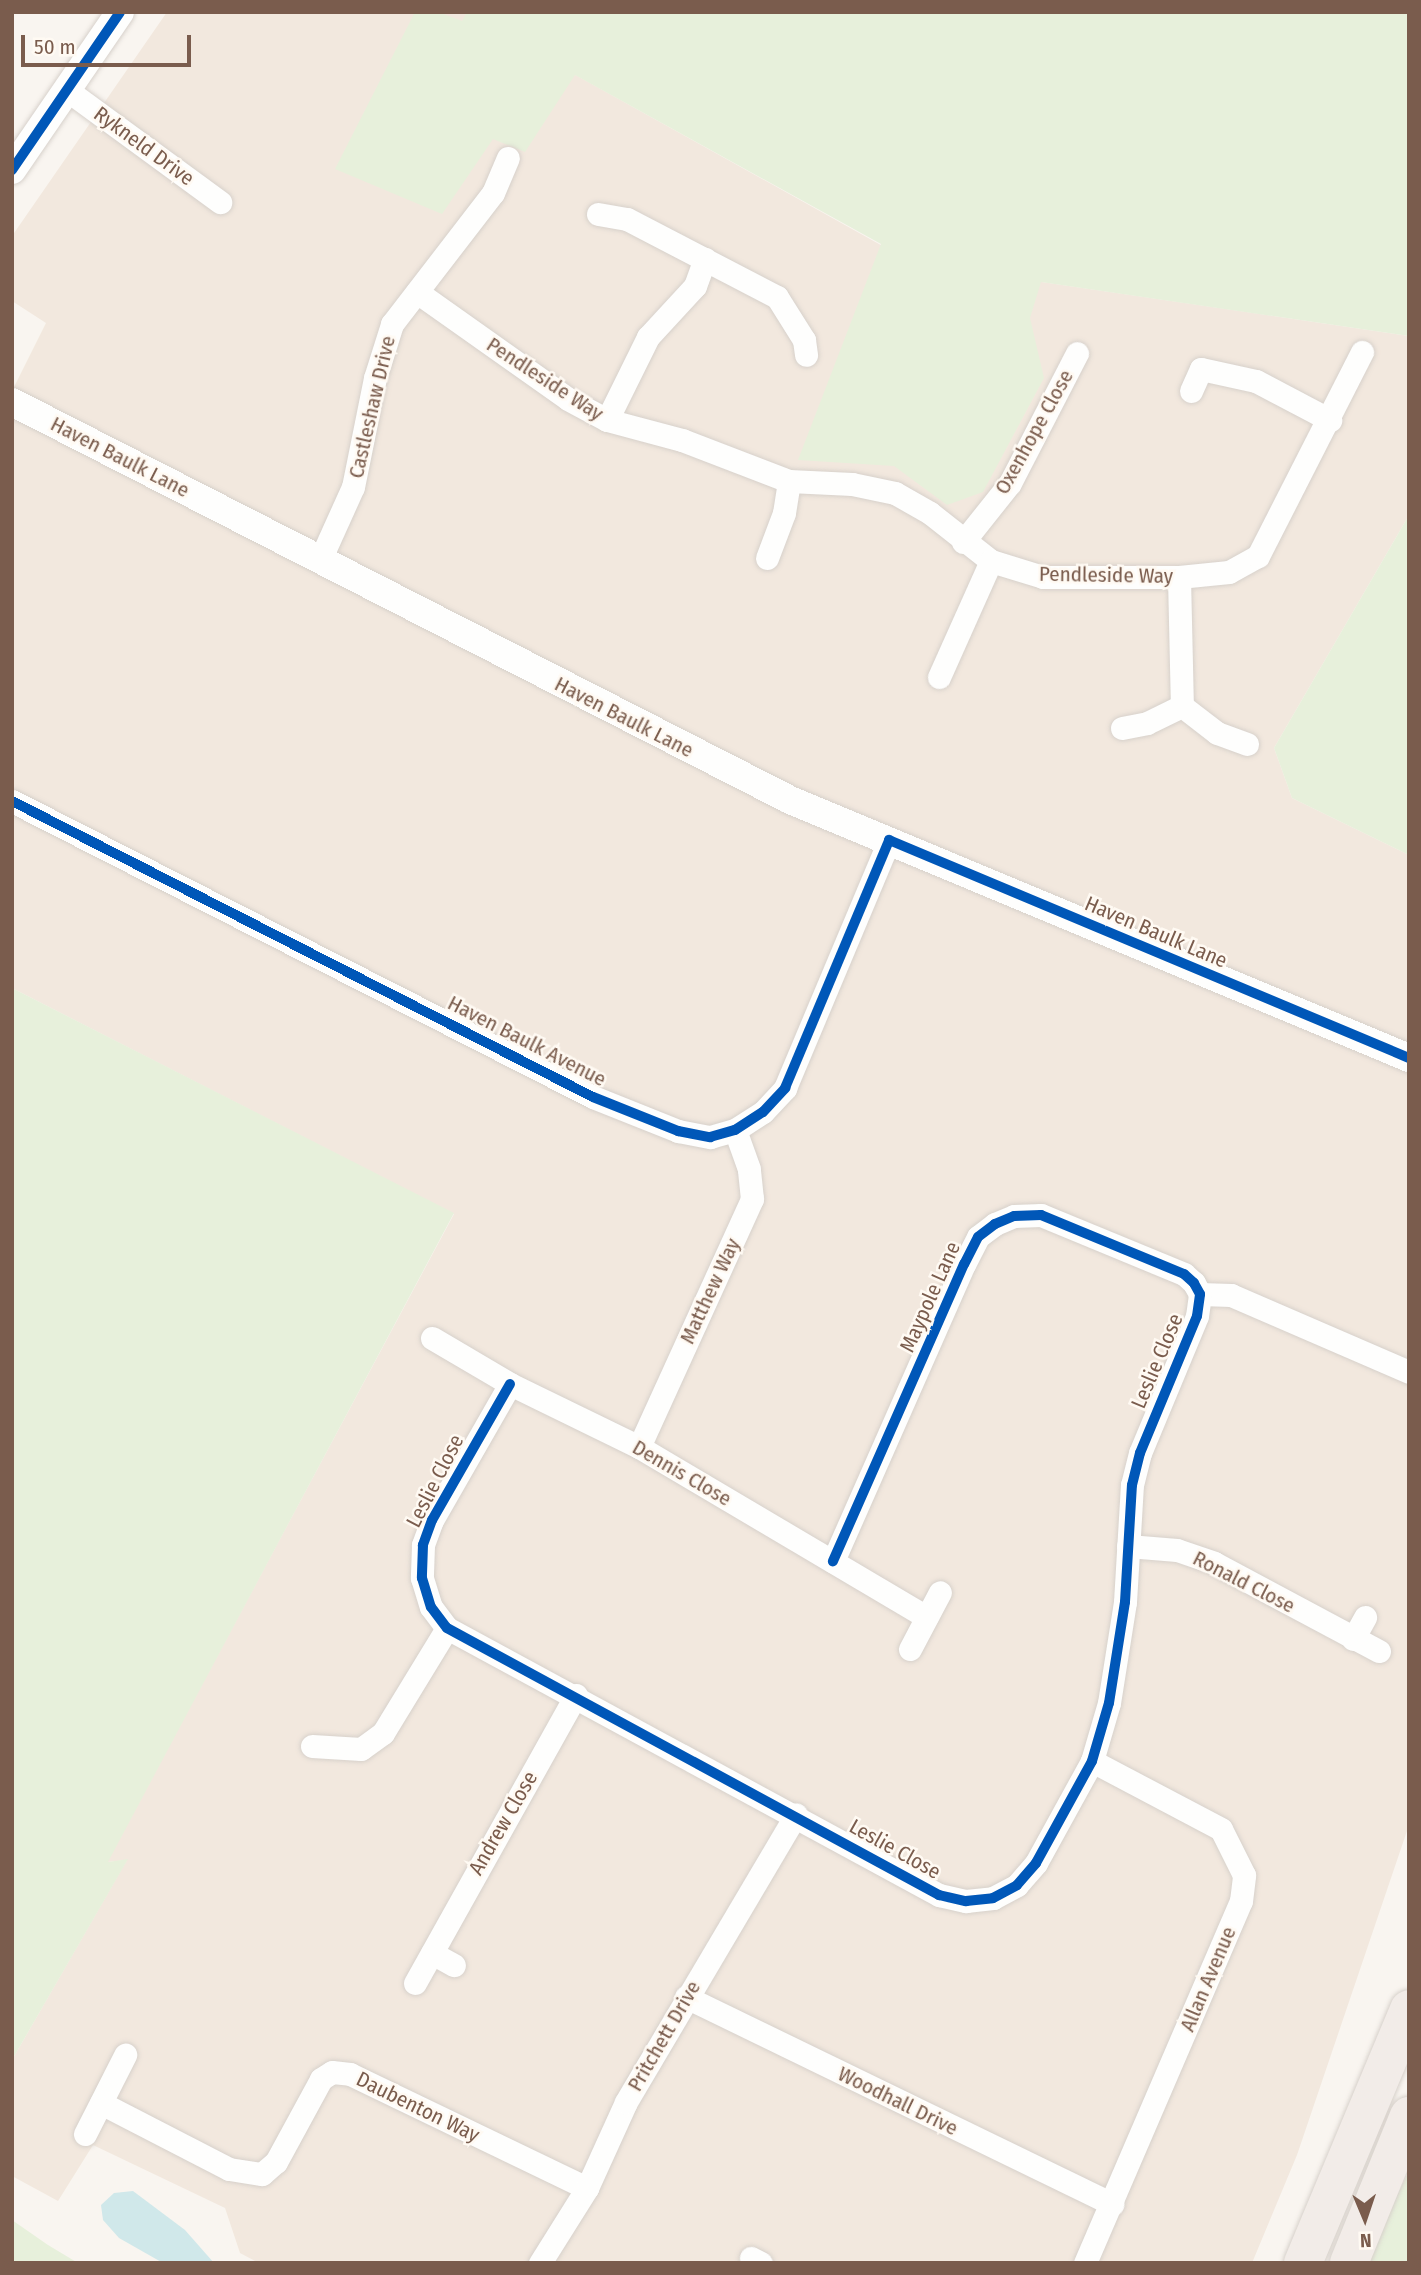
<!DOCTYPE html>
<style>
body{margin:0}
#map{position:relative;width:1421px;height:2275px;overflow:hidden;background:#f9f5f0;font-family:"Fira Sans Condensed",sans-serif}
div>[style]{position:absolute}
.residential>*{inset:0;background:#f2e8de}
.green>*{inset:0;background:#e7f0db}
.water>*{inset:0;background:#d0e8ea}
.roads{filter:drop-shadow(0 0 2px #d7d1cb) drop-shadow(0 0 2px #d7d1cb)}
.minor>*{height:23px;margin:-11.5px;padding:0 11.5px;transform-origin:11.5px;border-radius:11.5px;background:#fefefd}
.tertiary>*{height:28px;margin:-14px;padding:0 14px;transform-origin:14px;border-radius:14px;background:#fefefd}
.trunk>*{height:38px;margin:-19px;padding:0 19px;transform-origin:19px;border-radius:19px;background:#f2ece8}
.cycleway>*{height:10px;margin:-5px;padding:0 5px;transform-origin:5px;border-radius:5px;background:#0057b8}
span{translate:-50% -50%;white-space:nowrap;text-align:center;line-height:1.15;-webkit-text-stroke:5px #fffaf3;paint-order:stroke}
.street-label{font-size:21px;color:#7a5c4d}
.frame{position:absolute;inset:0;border:14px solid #7a5c4d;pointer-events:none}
.north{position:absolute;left:1330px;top:2184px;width:70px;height:70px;-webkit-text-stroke:5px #fffaf3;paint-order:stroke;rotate:178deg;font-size:19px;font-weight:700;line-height:28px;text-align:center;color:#7a5c4d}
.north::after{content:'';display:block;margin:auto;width:24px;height:32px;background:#7a5c4d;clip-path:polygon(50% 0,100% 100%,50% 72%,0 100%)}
.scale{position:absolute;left:21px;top:35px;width:170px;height:32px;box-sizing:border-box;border:4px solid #7a5c4d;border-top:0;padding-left:9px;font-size:21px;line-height:24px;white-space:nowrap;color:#7a5c4d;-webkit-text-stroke:5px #fffaf3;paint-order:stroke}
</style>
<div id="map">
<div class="residential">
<i style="clip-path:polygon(167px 12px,467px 12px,463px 22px,572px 73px,913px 263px,1409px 336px,1409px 515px,1274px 748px,1292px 798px,1409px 855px,1409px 1825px,1297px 2155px,1252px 2263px,259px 2263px,240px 2253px,225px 2208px,93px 2145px,58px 2201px,12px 2176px,12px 2060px,127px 1860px,107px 1862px,454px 1214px,12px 988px,12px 391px,46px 323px,12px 301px,12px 236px)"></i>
</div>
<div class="green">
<i style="clip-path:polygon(415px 12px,438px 12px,462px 21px,467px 12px,1409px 12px,1409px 336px,1041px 282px,1030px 318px,1044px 378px,983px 492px,947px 505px,894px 466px,798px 460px,881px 244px,575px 75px,525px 152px,493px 139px,442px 214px,335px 169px)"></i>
<i style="clip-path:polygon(1409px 515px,1409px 855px,1292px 798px,1274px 748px)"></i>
<i style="clip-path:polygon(12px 988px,454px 1213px,108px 1862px,128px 1859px,12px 2060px)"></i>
<i style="clip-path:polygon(1409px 2171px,1409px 2263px,1364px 2263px)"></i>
<i style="clip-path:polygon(12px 2220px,48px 2245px,78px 2263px,12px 2263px)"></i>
</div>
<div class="water">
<i style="clip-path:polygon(133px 2191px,185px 2230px,214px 2263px,163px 2263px,119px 2238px,103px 2220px,101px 2205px,114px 2193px)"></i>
</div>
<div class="roads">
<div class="minor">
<i style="left:67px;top:90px;width:190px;rotate:36.2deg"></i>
<i style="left:598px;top:214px;width:29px;rotate:10deg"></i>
<i style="left:627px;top:219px;width:169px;rotate:27.5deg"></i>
<i style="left:777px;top:297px;width:51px;rotate:57.9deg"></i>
<i style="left:804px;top:340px;width:15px;rotate:82deg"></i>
<i style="left:417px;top:292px;width:185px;rotate:35.3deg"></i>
<i style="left:568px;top:399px;width:44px;rotate:28.3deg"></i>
<i style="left:607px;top:420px;width:78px;rotate:14.9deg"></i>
<i style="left:682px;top:440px;width:115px;rotate:21deg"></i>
<i style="left:789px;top:481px;width:63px;rotate:2.7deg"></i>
<i style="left:852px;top:484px;width:44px;rotate:11.8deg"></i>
<i style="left:895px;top:493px;width:40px;rotate:29.7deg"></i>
<i style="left:930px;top:513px;width:78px;rotate:38.2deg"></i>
<i style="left:991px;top:561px;width:54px;rotate:17.1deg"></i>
<i style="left:1043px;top:577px;width:136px"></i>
<i style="left:1179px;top:577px;width:50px;rotate:-5.7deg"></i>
<i style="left:1229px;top:572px;width:33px;rotate:-29deg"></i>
<i style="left:1258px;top:556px;width:229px;rotate:-63deg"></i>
<i style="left:1191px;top:391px;width:24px;rotate:-66deg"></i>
<i style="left:1201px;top:369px;width:56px;rotate:12.3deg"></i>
<i style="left:1256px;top:381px;width:84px;rotate:27.8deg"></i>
<i style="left:607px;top:420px;width:93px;rotate:-63.7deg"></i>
<i style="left:648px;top:337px;width:69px;rotate:-47.3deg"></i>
<i style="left:695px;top:286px;width:29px;rotate:-70deg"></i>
<i style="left:963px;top:542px;width:75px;rotate:-51.5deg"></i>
<i style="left:1010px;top:483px;width:146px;rotate:-62.7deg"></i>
<i style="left:767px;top:558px;width:48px;rotate:-69.3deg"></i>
<i style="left:784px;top:513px;width:32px;rotate:-81deg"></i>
<i style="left:320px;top:560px;width:80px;rotate:-65.7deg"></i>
<i style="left:353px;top:487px;width:111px;rotate:-78.6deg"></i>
<i style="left:375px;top:378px;width:57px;rotate:-72.5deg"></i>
<i style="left:392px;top:324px;width:165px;rotate:-52.4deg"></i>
<i style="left:493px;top:193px;width:38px;rotate:-67deg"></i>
<i style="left:1179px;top:577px;width:129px;rotate:88.7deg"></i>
<i style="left:1182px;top:706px;width:44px;rotate:37.6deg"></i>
<i style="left:1217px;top:733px;width:32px;rotate:20deg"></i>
<i style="left:939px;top:677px;width:127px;rotate:-65.9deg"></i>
<i style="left:1122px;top:728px;width:25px;rotate:-11deg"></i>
<i style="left:1147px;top:723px;width:39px;rotate:-26deg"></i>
<i style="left:12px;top:801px;width:652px;rotate:27deg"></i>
<i style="left:593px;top:1097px;width:92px;rotate:21.8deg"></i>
<i style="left:678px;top:1131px;width:33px;rotate:11deg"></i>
<i style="left:710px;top:1137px;width:26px;rotate:-16deg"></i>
<i style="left:735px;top:1130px;width:33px;rotate:-33deg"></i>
<i style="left:763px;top:1112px;width:33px;rotate:-47deg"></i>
<i style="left:785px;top:1088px;width:269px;rotate:-67.2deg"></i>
<i style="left:1200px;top:1294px;width:31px;rotate:2deg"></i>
<i style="left:1231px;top:1295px;width:194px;rotate:23.4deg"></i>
<i style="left:432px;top:1338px;width:91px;rotate:30.5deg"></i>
<i style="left:510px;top:1384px;width:144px;rotate:26deg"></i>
<i style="left:639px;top:1447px;width:334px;rotate:30.6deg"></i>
<i style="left:510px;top:1384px;width:157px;rotate:119.8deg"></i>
<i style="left:432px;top:1520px;width:27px;rotate:110deg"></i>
<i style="left:423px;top:1545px;width:33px;rotate:92deg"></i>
<i style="left:422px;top:1578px;width:30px;rotate:73deg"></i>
<i style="left:431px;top:1607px;width:26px;rotate:53deg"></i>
<i style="left:447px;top:1628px;width:560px;rotate:28.49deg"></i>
<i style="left:939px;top:1895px;width:28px;rotate:13deg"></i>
<i style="left:966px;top:1901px;width:27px;rotate:-6deg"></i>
<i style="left:993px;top:1898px;width:27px;rotate:-28deg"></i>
<i style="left:1017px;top:1885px;width:29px;rotate:-49deg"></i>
<i style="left:1036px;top:1863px;width:116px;rotate:-61.2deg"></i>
<i style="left:1092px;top:1761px;width:60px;rotate:-73.7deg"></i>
<i style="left:1109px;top:1703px;width:102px;rotate:-81deg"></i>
<i style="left:1125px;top:1602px;width:117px;rotate:-86.6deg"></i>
<i style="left:1132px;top:1485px;width:33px;rotate:-76deg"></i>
<i style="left:1140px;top:1453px;width:148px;rotate:-67.4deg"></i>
<i style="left:1197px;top:1316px;width:22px;rotate:-82deg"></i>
<i style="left:1200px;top:1294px;width:13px;rotate:-119deg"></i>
<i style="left:1194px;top:1283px;width:13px;rotate:-138deg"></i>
<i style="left:1184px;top:1274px;width:155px;rotate:-157.6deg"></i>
<i style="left:1041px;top:1215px;width:27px;rotate:178deg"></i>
<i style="left:1014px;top:1216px;width:21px;rotate:157deg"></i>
<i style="left:995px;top:1224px;width:21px;rotate:143deg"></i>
<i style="left:978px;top:1237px;width:30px;rotate:117deg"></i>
<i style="left:964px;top:1264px;width:325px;rotate:113.8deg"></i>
<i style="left:639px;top:1447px;width:273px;rotate:-65.5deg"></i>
<i style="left:752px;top:1199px;width:30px;rotate:-96deg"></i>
<i style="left:749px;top:1169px;width:41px;rotate:-109.7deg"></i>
<i style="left:1128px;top:1546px;width:49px;rotate:4.7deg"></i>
<i style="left:1177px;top:1550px;width:39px;rotate:19deg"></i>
<i style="left:1214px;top:1563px;width:187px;rotate:28.1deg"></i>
<i style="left:1353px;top:1639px;width:25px;rotate:-61deg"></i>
<i style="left:910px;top:1649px;width:64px;rotate:-62.2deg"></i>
<i style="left:312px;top:1746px;width:49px;rotate:3.5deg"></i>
<i style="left:361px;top:1749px;width:27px;rotate:-36deg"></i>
<i style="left:383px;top:1733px;width:123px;rotate:-58.6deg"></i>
<i style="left:432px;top:1953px;width:25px;rotate:29deg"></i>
<i style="left:415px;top:1983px;width:330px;rotate:-60.8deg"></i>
<i style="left:686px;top:1997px;width:474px;rotate:25.9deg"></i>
<i style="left:101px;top:2103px;width:144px;rotate:27.3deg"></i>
<i style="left:229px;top:2169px;width:33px;rotate:9deg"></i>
<i style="left:262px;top:2174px;width:18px;rotate:-41deg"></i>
<i style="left:276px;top:2162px;width:94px;rotate:-61.5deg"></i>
<i style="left:321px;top:2079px;width:13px;rotate:-32deg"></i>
<i style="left:332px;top:2072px;width:18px;rotate:6deg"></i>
<i style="left:350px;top:2074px;width:263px;rotate:25.7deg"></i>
<i style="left:85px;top:2134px;width:89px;rotate:-63.1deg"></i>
<i style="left:751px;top:2258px;width:11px;rotate:27deg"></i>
<i style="left:540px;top:2263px;width:89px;rotate:-57.9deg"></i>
<i style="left:587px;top:2188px;width:94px;rotate:-65.6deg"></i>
<i style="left:626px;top:2102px;width:334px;rotate:-59.4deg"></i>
<i style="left:1085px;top:2263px;width:394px;rotate:-66.7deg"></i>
<i style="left:1241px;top:1901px;width:26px;rotate:-83deg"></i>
<i style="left:1244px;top:1875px;width:51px;rotate:-116.6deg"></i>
<i style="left:1221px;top:1829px;width:146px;rotate:-152.2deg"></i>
</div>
<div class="tertiary">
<i style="left:12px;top:170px;width:191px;rotate:-55.6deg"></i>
<i style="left:12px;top:402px;width:874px;rotate:27.09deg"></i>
<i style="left:790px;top:800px;width:671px;rotate:22.63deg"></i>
</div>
<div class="trunk">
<i style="left:1303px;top:2263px;width:275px;rotate:-67.3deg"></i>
<i style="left:1349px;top:2263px;width:159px;rotate:-67.8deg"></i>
</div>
</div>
<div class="cycleway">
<i style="left:12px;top:170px;width:191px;rotate:-55.6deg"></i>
<i style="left:12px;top:801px;width:652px;rotate:27deg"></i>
<i style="left:593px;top:1097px;width:92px;rotate:21.8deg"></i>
<i style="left:678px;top:1131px;width:33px;rotate:11deg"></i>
<i style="left:710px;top:1137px;width:26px;rotate:-16deg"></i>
<i style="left:735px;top:1130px;width:33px;rotate:-33deg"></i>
<i style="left:763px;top:1112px;width:33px;rotate:-47deg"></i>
<i style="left:785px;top:1088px;width:269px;rotate:-67.2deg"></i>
<i style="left:889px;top:840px;width:564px;rotate:22.74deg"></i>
<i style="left:510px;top:1384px;width:157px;rotate:119.8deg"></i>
<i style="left:432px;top:1520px;width:27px;rotate:110deg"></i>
<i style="left:423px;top:1545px;width:33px;rotate:92deg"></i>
<i style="left:422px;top:1578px;width:30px;rotate:73deg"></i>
<i style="left:431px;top:1607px;width:26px;rotate:53deg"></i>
<i style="left:447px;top:1628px;width:560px;rotate:28.49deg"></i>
<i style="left:939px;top:1895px;width:28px;rotate:13deg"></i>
<i style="left:966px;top:1901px;width:27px;rotate:-6deg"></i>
<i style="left:993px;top:1898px;width:27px;rotate:-28deg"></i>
<i style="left:1017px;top:1885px;width:29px;rotate:-49deg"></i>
<i style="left:1036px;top:1863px;width:116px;rotate:-61.2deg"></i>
<i style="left:1092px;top:1761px;width:60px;rotate:-73.7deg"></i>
<i style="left:1109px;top:1703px;width:102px;rotate:-81deg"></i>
<i style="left:1125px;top:1602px;width:117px;rotate:-86.6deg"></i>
<i style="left:1132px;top:1485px;width:33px;rotate:-76deg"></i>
<i style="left:1140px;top:1453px;width:148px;rotate:-67.4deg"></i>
<i style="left:1197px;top:1316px;width:22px;rotate:-82deg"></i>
<i style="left:1200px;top:1294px;width:13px;rotate:-119deg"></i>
<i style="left:1194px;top:1283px;width:13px;rotate:-138deg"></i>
<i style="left:1184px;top:1274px;width:155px;rotate:-157.6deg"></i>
<i style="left:1041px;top:1215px;width:27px;rotate:178deg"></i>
<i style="left:1014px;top:1216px;width:21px;rotate:157deg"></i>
<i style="left:995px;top:1224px;width:21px;rotate:143deg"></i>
<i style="left:978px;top:1237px;width:30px;rotate:117deg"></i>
<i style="left:964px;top:1264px;width:325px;rotate:113.8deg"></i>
</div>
<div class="street-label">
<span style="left:144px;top:146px;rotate:36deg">Rykneld Drive</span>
<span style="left:545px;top:379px;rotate:33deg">Pendleside Way</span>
<span style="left:372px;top:407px;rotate:-77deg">Castleshaw Drive</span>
<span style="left:1034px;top:432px;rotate:-61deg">Oxenhope Close</span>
<span style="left:120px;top:457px;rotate:27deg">Haven Baulk Lane</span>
<span style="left:1106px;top:575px;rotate:1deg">Pendleside Way</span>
<span style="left:624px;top:717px;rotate:27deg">Haven Baulk Lane</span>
<span style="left:1156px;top:932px;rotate:23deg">Haven Baulk Lane</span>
<span style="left:527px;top:1041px;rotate:27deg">Haven Baulk Avenue</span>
<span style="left:710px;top:1291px;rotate:-65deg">Matthew Way</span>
<span style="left:930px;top:1297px;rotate:-66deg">Maypole Lane</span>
<span style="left:1157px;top:1361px;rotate:-67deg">Leslie Close</span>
<span style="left:682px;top:1473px;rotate:30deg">Dennis Close</span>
<span style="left:435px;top:1481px;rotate:-63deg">Leslie Close</span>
<span style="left:1244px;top:1582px;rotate:27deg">Ronald Close</span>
<span style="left:503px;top:1823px;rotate:-60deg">Andrew Close</span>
<span style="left:895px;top:1849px;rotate:29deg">Leslie Close</span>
<span style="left:1208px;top:1979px;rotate:-67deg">Allan Avenue</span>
<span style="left:664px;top:2036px;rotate:-60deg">Pritchett Drive</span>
<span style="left:898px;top:2101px;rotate:26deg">Woodhall Drive</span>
<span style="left:418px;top:2107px;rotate:26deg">Daubenton Way</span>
</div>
<div class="frame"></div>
<div class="north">N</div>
<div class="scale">50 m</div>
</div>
